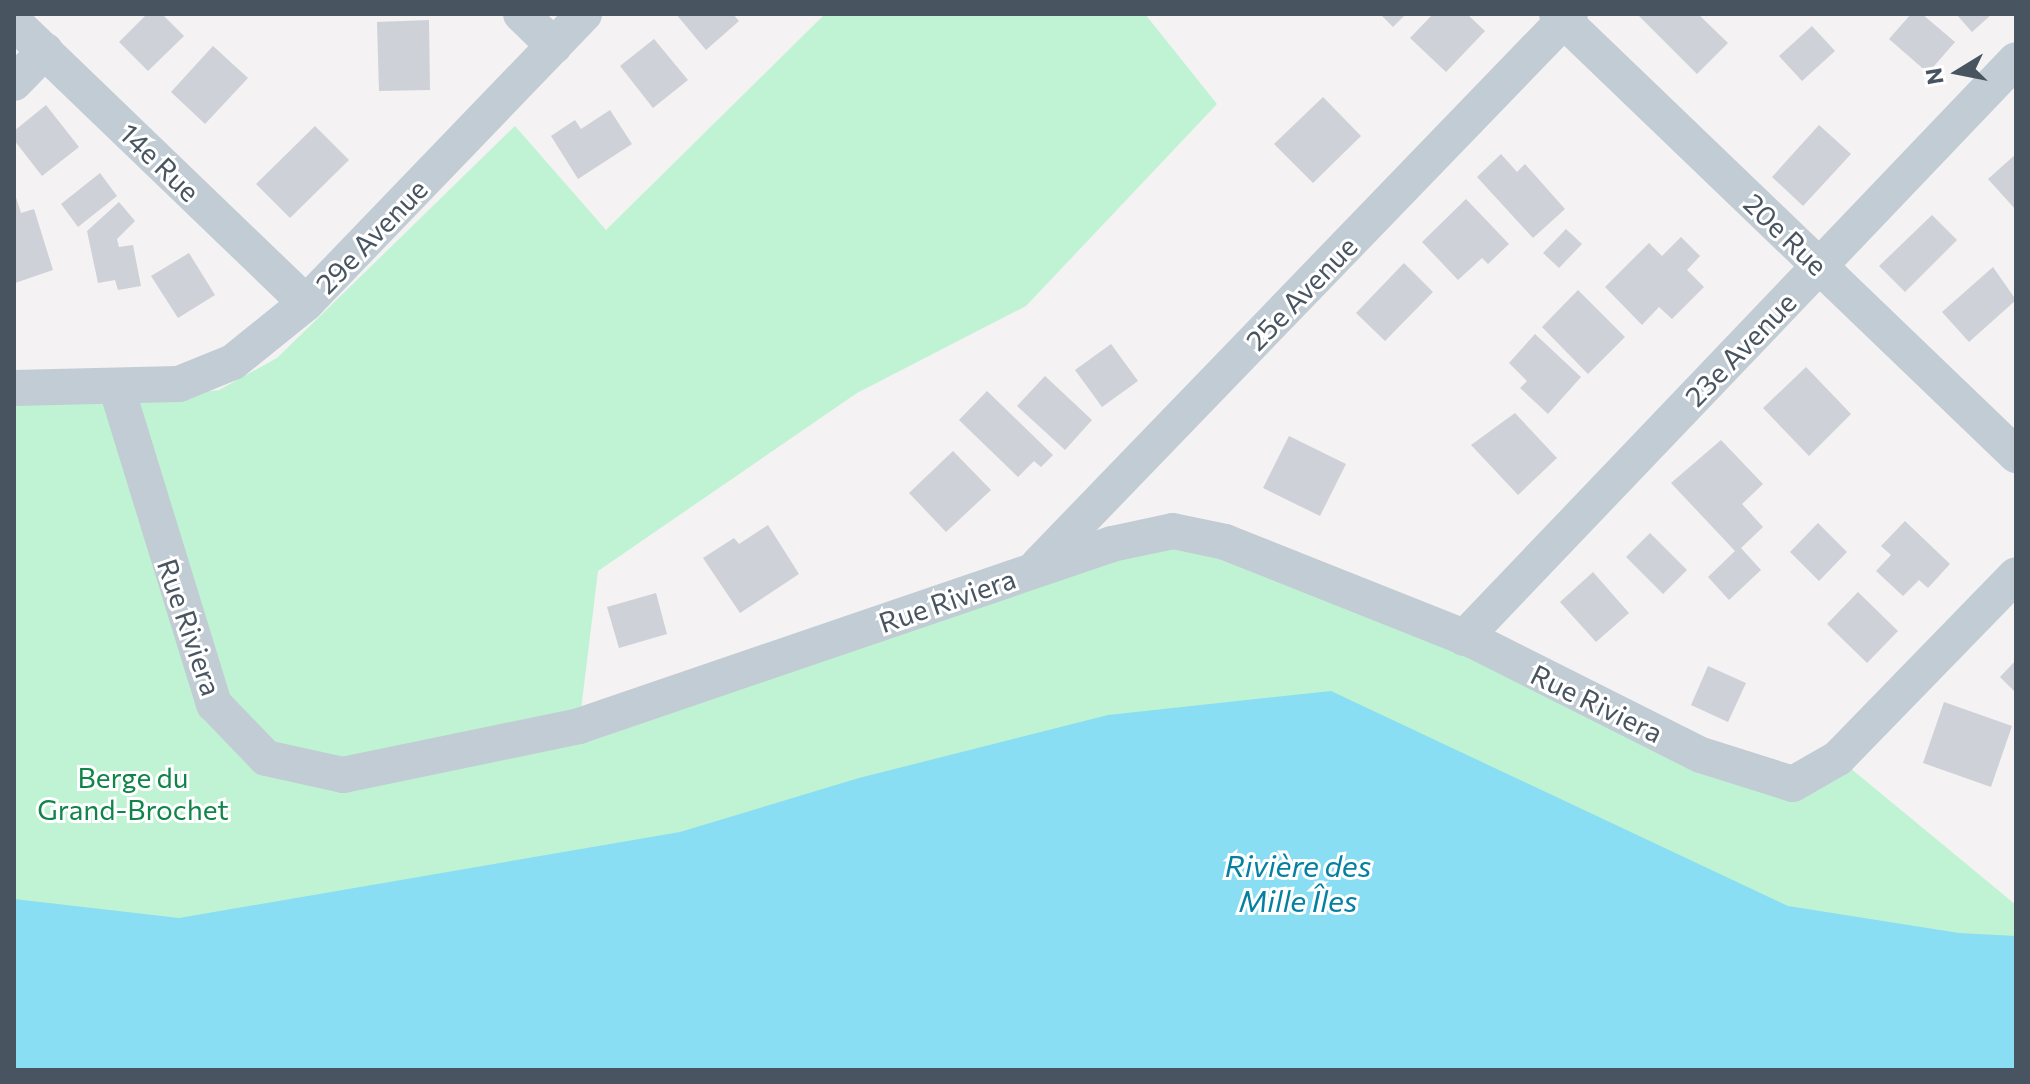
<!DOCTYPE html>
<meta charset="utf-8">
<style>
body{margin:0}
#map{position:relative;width:2030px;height:1084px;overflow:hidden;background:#f4f2f2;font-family:Commissioner,sans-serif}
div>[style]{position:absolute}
.green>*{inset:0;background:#bff3d3}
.water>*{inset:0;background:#89def3}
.building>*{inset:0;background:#ced1d7}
.street>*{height:36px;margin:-18px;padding:0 18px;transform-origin:18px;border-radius:18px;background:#c2ccd4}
span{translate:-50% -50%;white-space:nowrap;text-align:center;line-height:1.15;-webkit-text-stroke:6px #fff;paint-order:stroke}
.street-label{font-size:28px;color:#485561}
.park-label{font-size:28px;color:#11844a}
.water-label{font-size:30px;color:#0481a1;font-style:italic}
.frame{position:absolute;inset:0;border:16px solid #485561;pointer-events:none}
.north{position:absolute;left:1918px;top:32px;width:80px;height:80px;-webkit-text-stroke:6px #fff;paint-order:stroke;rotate:260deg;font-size:22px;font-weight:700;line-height:32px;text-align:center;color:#485561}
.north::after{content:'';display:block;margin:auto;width:28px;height:36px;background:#485561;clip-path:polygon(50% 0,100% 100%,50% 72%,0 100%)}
</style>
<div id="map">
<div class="green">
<i style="clip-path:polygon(825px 14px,1145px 14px,1217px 104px,1026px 306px,857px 393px,598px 571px,579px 726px,1173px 531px,1793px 784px,1838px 758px,2016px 905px,2016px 964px,14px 1070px,14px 388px,141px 400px,219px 390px,277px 358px,515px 126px,606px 230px)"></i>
</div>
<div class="water">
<i style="clip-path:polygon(1331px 691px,1788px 906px,1959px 933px,2016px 936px,2016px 1070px,14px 1070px,14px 899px,179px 918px,680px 832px,859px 778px,1108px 715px)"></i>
</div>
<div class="building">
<i style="clip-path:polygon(147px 14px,162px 14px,184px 36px,148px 71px,119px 42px)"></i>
<i style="clip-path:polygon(676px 14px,733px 14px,739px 21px,706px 50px)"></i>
<i style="clip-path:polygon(1380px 14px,1406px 14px,1393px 27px)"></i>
<i style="clip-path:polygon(1433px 14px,1467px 14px,1485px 31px,1446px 72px,1410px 38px)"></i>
<i style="clip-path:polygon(1637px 14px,1698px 14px,1728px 43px,1697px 74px)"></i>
<i style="clip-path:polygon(1911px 14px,1922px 14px,1955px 42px,1928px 73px,1889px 39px)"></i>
<i style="clip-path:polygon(1956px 14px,1992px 14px,1972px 32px)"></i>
<i style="clip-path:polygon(429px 20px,430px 90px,379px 91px,377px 22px)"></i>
<i style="clip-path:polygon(1812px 26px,1835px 51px,1802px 81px,1779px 56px)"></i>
<i style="clip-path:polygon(654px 39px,688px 80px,653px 108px,620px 66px)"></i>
<i style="clip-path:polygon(213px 46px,248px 78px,205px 124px,171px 92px)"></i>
<i style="clip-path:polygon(1323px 97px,1361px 136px,1313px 183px,1274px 144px)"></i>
<i style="clip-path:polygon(46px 105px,79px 147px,42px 176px,14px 140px,14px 131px)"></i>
<i style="clip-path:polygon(610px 110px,632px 144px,578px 179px,551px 136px,575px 120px,581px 129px)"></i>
<i style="clip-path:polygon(1819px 125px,1851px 154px,1803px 206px,1772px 177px)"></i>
<i style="clip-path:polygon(315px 126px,349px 160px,290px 218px,256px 184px)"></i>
<i style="clip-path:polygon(1501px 154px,1517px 172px,1525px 164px,1565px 209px,1533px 238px,1477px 177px)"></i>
<i style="clip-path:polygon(2016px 154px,2016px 210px,1988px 179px)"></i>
<i style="clip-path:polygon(100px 173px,117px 196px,78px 227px,61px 204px)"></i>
<i style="clip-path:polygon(15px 194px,21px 213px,34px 209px,53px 270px,15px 283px)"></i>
<i style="clip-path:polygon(1466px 199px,1509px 244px,1488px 264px,1482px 258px,1458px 280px,1422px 242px)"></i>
<i style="clip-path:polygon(119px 202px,135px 221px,117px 239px,119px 247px,133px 245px,141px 286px,118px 290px,115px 280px,98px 283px,87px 231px)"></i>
<i style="clip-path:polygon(1932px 215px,1957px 240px,1905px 292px,1879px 266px)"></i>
<i style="clip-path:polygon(1566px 229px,1582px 244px,1559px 268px,1543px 253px)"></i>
<i style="clip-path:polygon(1681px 237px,1700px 256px,1687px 270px,1704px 287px,1672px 319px,1659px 307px,1642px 325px,1605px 287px,1649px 243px,1662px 256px)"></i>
<i style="clip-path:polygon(189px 253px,215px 295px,178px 318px,151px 276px)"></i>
<i style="clip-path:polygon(1404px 263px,1433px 292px,1385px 341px,1356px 313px)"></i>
<i style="clip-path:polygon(1993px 267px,2016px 300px,1969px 342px,1942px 312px)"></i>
<i style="clip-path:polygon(1578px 290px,1625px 337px,1588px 374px,1542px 327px)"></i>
<i style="clip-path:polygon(1535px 334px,1581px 377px,1548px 414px,1520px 388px,1527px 381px,1509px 363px)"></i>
<i style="clip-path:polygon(1111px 344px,1138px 381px,1102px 407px,1075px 370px)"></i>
<i style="clip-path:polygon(1806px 367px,1851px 414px,1809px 456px,1763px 408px)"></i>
<i style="clip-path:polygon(1045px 376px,1092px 420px,1065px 450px,1017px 406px)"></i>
<i style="clip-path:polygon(987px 391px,1053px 455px,1041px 467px,1034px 461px,1018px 477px,959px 420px)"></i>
<i style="clip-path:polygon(1515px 413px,1557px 458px,1518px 495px,1471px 445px)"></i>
<i style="clip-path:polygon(1289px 436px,1346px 464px,1320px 516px,1263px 488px)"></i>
<i style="clip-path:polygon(1721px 440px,1763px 484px,1742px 504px,1763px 527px,1741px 548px,1761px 570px,1729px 600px,1708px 577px,1735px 551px,1671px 483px)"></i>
<i style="clip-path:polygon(953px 451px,991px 490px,946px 532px,909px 493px)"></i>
<i style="clip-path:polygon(1905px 521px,1950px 564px,1928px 588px,1919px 580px,1903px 596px,1876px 571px,1891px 555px,1881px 546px)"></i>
<i style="clip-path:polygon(1818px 523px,1847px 552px,1819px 581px,1790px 552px)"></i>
<i style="clip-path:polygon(768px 525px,799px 574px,740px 613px,703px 558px,734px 538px,739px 544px)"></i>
<i style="clip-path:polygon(1650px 533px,1687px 570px,1663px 594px,1626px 557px)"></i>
<i style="clip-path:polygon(1593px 572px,1629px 613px,1596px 642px,1560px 602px)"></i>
<i style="clip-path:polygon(1858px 592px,1898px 631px,1867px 663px,1827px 624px)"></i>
<i style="clip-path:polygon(656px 593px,667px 634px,619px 648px,607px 607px)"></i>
<i style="clip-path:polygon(2016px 660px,2016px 693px,2000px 677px)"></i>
<i style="clip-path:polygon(1708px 666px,1746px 683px,1728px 722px,1691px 705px)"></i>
<i style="clip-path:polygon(1944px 702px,2012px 726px,1991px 787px,1923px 763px)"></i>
</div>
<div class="street">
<i style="left:521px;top:14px;width:46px;rotate:44.1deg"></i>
<i style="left:1557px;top:14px;width:637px;rotate:43.85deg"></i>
<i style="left:14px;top:22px;width:405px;rotate:43.9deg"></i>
<i style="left:14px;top:83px;width:45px;rotate:-45.9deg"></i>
<i style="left:14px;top:388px;width:165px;rotate:-1.4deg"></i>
<i style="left:179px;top:384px;width:58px;rotate:-22.2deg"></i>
<i style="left:233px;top:362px;width:94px;rotate:-38.9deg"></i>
<i style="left:306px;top:303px;width:401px;rotate:-46.1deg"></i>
<i style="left:117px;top:389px;width:330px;rotate:72.9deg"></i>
<i style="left:214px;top:704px;width:75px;rotate:46.1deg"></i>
<i style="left:266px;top:758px;width:79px;rotate:12.4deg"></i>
<i style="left:343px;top:775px;width:241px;rotate:-11.7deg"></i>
<i style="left:579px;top:726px;width:563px;rotate:-18.85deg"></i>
<i style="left:1112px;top:544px;width:62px;rotate:-12deg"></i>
<i style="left:1173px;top:531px;width:53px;rotate:11.9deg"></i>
<i style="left:1225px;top:542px;width:268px;rotate:21.7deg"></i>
<i style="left:1474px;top:641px;width:254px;rotate:26.7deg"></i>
<i style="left:1701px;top:755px;width:96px;rotate:17.5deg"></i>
<i style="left:1793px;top:784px;width:52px;rotate:-30deg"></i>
<i style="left:1838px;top:758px;width:255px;rotate:-45.8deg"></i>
<i style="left:1038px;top:565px;width:766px;rotate:-46.01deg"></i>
<i style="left:1464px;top:638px;width:799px;rotate:-46.32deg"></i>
</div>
<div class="street-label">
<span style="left:160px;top:162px;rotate:44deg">14e Rue</span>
<span style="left:1786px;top:234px;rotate:44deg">20e Rue</span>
<span style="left:371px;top:236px;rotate:-46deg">29e Avenue</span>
<span style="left:1301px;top:293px;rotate:-46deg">25e Avenue</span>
<span style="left:1740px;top:349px;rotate:-46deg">23e Avenue</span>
<span style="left:947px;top:600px;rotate:-19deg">Rue Riviera</span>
<span style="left:190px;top:627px;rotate:71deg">Rue Riviera</span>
<span style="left:1597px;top:703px;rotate:26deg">Rue Riviera</span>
</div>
<div class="park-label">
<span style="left:133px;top:793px">Berge du<br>Grand-Brochet</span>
</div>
<div class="water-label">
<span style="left:1298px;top:882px">Rivière des<br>Mille Îles</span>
</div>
<div class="frame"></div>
<div class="north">N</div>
</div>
